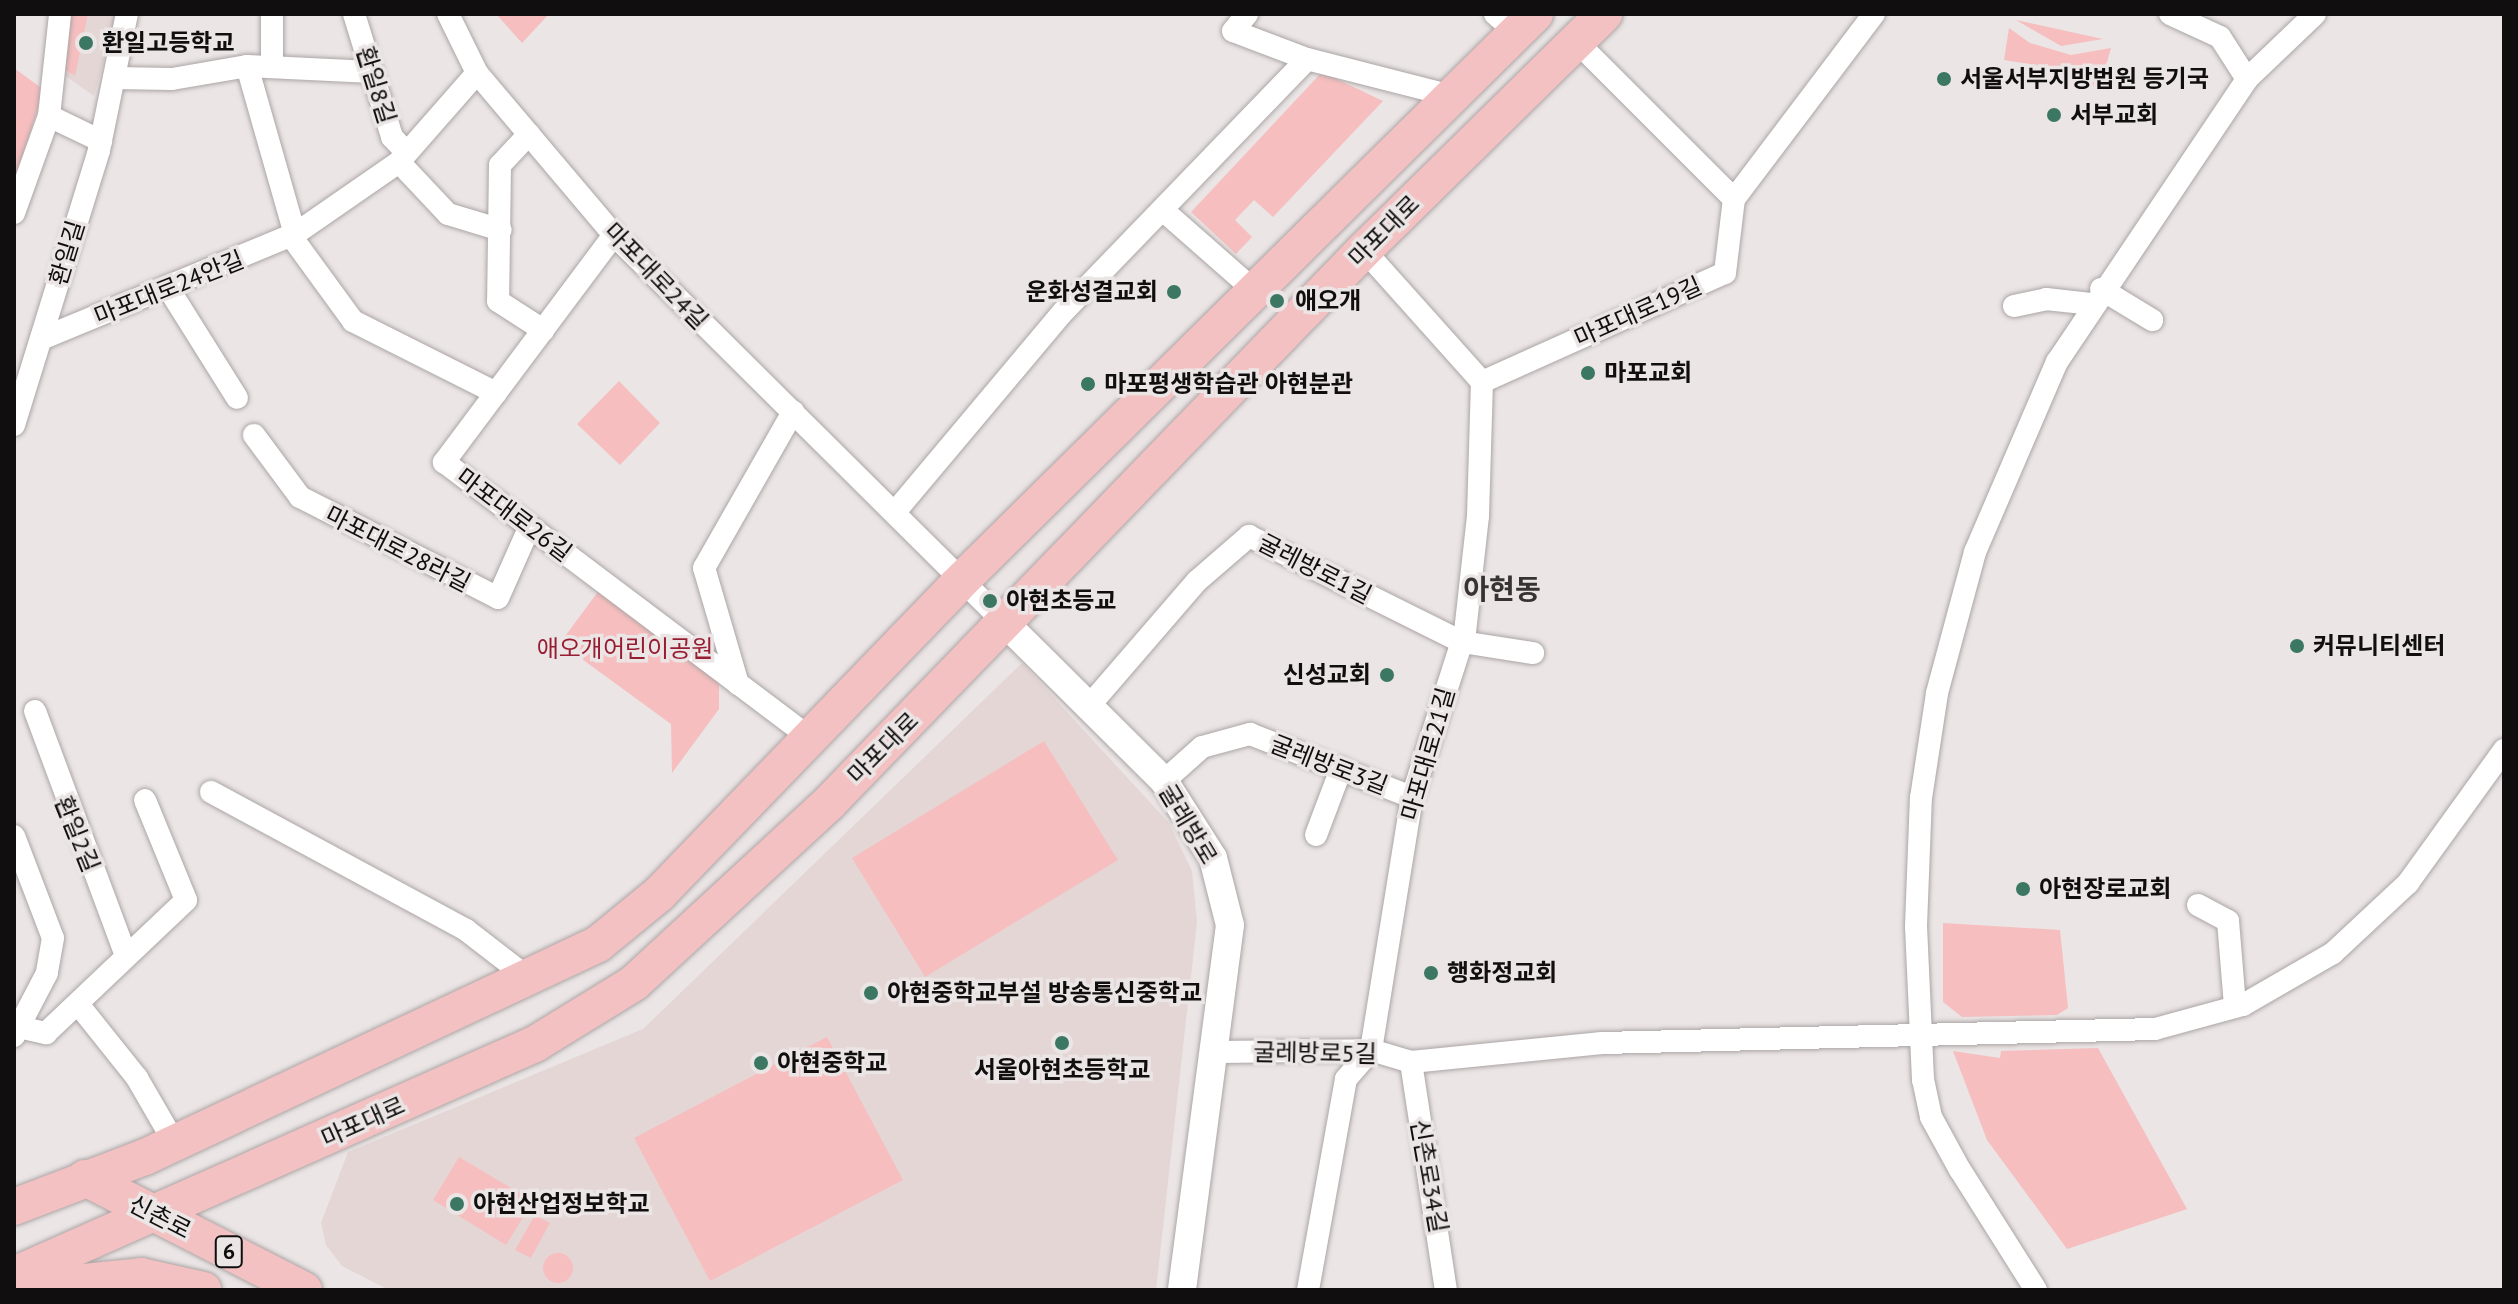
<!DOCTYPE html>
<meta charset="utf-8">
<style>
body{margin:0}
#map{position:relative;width:2518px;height:1304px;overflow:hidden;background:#ebe5e5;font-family:"PT Sans","Noto Sans KR",sans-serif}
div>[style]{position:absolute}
.built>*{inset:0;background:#e5d6d6}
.green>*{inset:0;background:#f6bebf}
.round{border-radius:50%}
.roads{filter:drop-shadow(0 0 2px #aca5a5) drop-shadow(0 0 2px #aca5a5)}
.minor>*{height:22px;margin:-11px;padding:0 11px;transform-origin:11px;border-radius:11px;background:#fff}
.tertiary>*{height:28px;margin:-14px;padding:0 14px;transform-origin:14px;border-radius:14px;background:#fff}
.primary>*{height:36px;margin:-18px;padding:0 18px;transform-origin:18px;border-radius:18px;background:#f4c1c2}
.dots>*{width:22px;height:22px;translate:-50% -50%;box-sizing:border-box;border:4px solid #ebe5e5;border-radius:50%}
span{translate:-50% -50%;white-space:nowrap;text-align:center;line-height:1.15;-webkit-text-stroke:7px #ebe5e5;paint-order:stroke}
.shield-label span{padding:2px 6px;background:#ebe5e5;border:2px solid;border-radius:6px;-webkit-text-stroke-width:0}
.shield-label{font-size:22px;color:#100e0e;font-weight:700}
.poi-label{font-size:24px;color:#100e0e;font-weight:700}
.left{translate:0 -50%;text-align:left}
.right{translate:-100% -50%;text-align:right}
.street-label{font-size:24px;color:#100e0e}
.park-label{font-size:24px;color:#971d31}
.quarter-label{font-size:28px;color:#383333;font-weight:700}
.frame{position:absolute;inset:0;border:16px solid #100e0e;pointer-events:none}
</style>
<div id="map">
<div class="built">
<i style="clip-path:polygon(67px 14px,117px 14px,94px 96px,60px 72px)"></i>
<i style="clip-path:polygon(1022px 663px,1169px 823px,1192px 871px,1197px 922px,1156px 1290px,389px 1290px,342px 1266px,326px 1245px,321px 1223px,348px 1152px,643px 1029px)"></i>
</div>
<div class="green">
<i style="clip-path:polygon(71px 14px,88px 14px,75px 76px,64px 69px)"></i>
<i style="clip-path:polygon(496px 14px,549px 14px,522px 43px)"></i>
<i style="clip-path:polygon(2016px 20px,2103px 39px,2061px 46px)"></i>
<i style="clip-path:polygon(2009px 28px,2030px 43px,2071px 55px,2111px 48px,2099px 90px,2072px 71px,2004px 60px)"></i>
<i style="clip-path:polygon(14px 68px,44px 90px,14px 182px)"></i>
<i style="clip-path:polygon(1322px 72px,1383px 101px,1273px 217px,1254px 200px,1235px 220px,1252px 237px,1236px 254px,1191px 212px)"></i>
<i style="clip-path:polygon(619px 381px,660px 423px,620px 465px,577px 424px)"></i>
<i style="clip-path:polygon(600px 589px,719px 677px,719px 709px,672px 773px,671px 724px,560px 643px)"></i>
<i style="clip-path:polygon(1044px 741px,1118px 860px,925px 977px,852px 858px)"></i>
<i style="clip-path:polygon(1943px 923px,2060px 930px,2068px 1008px,2057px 1015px,1962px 1017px,1943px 1002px)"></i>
<i style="clip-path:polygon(827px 1037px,903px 1180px,710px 1281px,634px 1138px)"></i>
<i style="clip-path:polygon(2098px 1048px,2187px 1209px,2067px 1249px,1987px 1140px,1953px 1051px,2000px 1058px,2001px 1051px)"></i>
<i style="clip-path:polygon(459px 1157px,533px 1201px,506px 1245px,433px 1200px)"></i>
<i style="clip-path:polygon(535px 1215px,550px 1223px,531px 1258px,515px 1250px)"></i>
<i class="round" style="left:543px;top:1253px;width:30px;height:30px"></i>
</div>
<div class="roads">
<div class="minor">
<i style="left:354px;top:14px;width:129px;rotate:72.8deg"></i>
<i style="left:392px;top:137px;width:21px;rotate:47deg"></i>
<i style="left:448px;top:14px;width:66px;rotate:63.8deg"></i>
<i style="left:477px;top:73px;width:212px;rotate:49.8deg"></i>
<i style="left:614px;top:235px;width:552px;rotate:44.78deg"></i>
<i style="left:1247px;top:14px;width:22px;rotate:129deg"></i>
<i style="left:1233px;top:31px;width:79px;rotate:20.7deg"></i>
<i style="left:1307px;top:59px;width:150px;rotate:14.3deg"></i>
<i style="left:1495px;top:14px;width:28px;rotate:41deg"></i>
<i style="left:2170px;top:14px;width:55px;rotate:24.7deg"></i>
<i style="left:2220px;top:37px;width:50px;rotate:57.3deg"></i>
<i style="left:1577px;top:42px;width:222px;rotate:45deg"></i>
<i style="left:247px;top:66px;width:175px;rotate:74.1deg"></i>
<i style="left:272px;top:66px;width:52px;rotate:-90deg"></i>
<i style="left:114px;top:78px;width:58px;rotate:1deg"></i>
<i style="left:172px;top:79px;width:76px;rotate:-9.8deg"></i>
<i style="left:247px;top:66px;width:125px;rotate:2.7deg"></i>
<i style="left:49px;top:116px;width:103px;rotate:-83.8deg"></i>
<i style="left:529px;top:134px;width:42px;rotate:133.1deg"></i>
<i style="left:500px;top:165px;width:136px;rotate:90.8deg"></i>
<i style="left:498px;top:301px;width:54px;rotate:32.8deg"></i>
<i style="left:399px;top:162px;width:71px;rotate:46.7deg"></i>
<i style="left:448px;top:214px;width:55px;rotate:16.8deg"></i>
<i style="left:1165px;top:212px;width:120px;rotate:41.3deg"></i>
<i style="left:14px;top:213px;width:103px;rotate:-70.2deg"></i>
<i style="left:49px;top:116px;width:58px;rotate:25.7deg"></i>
<i style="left:614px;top:235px;width:284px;rotate:126.8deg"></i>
<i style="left:444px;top:462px;width:460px;rotate:37deg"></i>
<i style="left:291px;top:236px;width:105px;rotate:53.9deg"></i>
<i style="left:353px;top:321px;width:160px;rotate:26.7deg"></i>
<i style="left:2101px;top:289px;width:60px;rotate:31.3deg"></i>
<i style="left:170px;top:291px;width:126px;rotate:57.9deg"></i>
<i style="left:2014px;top:306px;width:33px;rotate:-12deg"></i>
<i style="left:2046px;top:299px;width:45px;rotate:6.3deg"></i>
<i style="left:41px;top:339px;width:275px;rotate:-22.5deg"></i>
<i style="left:295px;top:234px;width:126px;rotate:-34.7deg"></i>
<i style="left:399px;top:162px;width:118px;rotate:-48.8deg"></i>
<i style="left:1482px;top:382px;width:266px;rotate:-24.2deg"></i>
<i style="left:1725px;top:273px;width:75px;rotate:-83.1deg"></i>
<i style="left:1734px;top:199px;width:232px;rotate:-52.9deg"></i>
<i style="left:14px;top:425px;width:288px;rotate:-72.8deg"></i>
<i style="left:99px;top:150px;width:139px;rotate:-78.4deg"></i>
<i style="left:254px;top:435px;width:77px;rotate:53.4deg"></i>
<i style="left:300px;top:497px;width:222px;rotate:27deg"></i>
<i style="left:498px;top:598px;width:77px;rotate:-66.1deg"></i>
<i style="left:895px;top:512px;width:261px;rotate:-50deg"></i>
<i style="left:1063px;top:312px;width:351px;rotate:-46deg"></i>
<i style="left:738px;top:684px;width:121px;rotate:-106.3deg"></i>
<i style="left:704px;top:568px;width:180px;rotate:-60.3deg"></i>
<i style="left:1089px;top:706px;width:165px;rotate:-49.2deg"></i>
<i style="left:1197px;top:581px;width:69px;rotate:-40.9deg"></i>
<i style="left:1249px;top:536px;width:238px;rotate:26.5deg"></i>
<i style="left:1462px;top:642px;width:72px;rotate:8.8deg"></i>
<i style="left:35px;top:711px;width:261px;rotate:69.6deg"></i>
<i style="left:1164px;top:781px;width:51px;rotate:-41.8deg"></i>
<i style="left:1202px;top:747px;width:50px;rotate:-15.2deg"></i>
<i style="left:1250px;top:734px;width:174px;rotate:21.3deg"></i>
<i style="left:211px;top:792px;width:290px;rotate:28.4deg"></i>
<i style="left:466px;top:930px;width:77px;rotate:37.6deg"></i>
<i style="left:1316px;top:835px;width:71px;rotate:-69.3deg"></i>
<i style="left:14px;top:836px;width:109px;rotate:69.1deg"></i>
<i style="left:53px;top:938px;width:36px;rotate:100deg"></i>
<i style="left:47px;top:973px;width:71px;rotate:117.6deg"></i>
<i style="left:2198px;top:905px;width:34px;rotate:28deg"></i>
<i style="left:2228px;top:921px;width:86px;rotate:85.3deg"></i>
<i style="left:78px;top:1004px;width:95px;rotate:51.4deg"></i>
<i style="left:137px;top:1078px;width:74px;rotate:60deg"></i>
<i style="left:19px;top:1027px;width:28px;rotate:13deg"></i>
<i style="left:46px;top:1033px;width:193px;rotate:-43.5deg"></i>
<i style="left:186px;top:900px;width:108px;rotate:-112.3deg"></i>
<i style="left:1218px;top:1052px;width:153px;rotate:-0.7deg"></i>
<i style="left:1371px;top:1050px;width:42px;rotate:16.7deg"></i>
<i style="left:1411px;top:1062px;width:192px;rotate:-5.7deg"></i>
<i style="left:1602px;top:1043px;width:553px;rotate:-1.45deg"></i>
<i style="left:2155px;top:1029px;width:91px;rotate:-15.3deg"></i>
<i style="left:2243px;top:1005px;width:104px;rotate:-30deg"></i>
<i style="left:2333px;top:953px;width:103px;rotate:-43deg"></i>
<i style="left:2408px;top:883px;width:164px;rotate:-54.2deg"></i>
<i style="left:1411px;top:1062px;width:231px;rotate:81.3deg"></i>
<i style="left:1308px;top:1290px;width:214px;rotate:-79.8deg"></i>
<i style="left:1346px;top:1079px;width:38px;rotate:-49deg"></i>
<i style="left:1371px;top:1050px;width:256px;rotate:-80.8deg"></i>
<i style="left:1412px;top:797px;width:173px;rotate:-72.2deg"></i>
<i style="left:1465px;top:632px;width:117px;rotate:-83.6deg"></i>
<i style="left:1478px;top:516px;width:134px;rotate:-88.3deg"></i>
<i style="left:1482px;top:382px;width:177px;rotate:-131.8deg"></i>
<i style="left:2036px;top:1290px;width:142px;rotate:-122.3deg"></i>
<i style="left:1960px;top:1170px;width:60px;rotate:-118.7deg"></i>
<i style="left:1931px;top:1117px;width:38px;rotate:-102deg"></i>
<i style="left:1923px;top:1080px;width:154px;rotate:-92.6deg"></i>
<i style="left:1916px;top:926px;width:128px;rotate:-87.8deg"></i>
<i style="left:1921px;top:798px;width:106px;rotate:-81.3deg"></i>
<i style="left:1937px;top:693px;width:146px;rotate:-74.9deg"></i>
<i style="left:1975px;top:552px;width:207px;rotate:-66.7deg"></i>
<i style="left:2057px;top:362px;width:341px;rotate:-56.1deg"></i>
<i style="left:2247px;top:79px;width:94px;rotate:-43.7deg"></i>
</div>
<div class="tertiary">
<i style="left:1006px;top:624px;width:223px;rotate:44.8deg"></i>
<i style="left:1164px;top:781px;width:91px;rotate:57.5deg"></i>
<i style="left:1213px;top:858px;width:69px;rotate:75.8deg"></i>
<i style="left:1230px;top:925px;width:368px;rotate:97.5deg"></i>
</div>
<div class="primary">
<i style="left:85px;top:1178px;width:246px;rotate:27.1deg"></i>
<i style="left:14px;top:1207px;width:140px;rotate:-20.9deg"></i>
<i style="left:145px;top:1157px;width:501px;rotate:-25.18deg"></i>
<i style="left:598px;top:944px;width:79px;rotate:-39.3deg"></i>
<i style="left:659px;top:894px;width:428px;rotate:-46deg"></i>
<i style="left:956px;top:586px;width:814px;rotate:-44.65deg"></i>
<i style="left:14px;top:1275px;width:570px;rotate:-23.91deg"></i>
<i style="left:535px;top:1044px;width:116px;rotate:-31.6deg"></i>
<i style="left:634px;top:983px;width:267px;rotate:-42.7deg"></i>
<i style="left:830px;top:802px;width:768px;rotate:-45.95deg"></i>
<i style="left:1364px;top:250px;width:337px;rotate:-44.5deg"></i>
<i style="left:14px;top:1289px;width:128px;rotate:-5.8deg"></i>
<i style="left:141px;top:1276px;width:64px;rotate:12.7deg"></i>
</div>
</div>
<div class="dots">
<i style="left:86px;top:43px;background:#3b7762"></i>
<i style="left:1944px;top:79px;background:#3b7762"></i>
<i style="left:2054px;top:115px;background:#3b7762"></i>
<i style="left:1174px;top:292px;background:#3b7762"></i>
<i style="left:1277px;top:301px;background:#3b7762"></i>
<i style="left:1588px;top:373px;background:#3b7762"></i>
<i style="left:1088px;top:384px;background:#3b7762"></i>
<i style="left:990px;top:601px;background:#3b7762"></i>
<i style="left:2297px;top:646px;background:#3b7762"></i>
<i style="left:1387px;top:675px;background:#3b7762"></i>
<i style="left:2023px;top:889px;background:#3b7762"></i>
<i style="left:1431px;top:973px;background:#3b7762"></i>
<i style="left:871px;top:993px;background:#3b7762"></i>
<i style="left:1062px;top:1043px;background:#3b7762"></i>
<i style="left:761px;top:1063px;background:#3b7762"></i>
<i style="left:457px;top:1204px;background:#3b7762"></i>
</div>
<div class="shield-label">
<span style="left:229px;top:1252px">6</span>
</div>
<div class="poi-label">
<span class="left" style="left:102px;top:43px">환일고등학교</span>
<span class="left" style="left:1960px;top:79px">서울서부지방법원 등기국</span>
<span class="left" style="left:2070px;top:115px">서부교회</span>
<span class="right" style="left:1158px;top:292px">운화성결교회</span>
<span class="left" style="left:1295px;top:301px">애오개</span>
<span class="left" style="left:1604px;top:373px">마포교회</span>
<span class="left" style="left:1104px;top:384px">마포평생학습관 아현분관</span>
<span class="left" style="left:1006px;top:601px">아현초등교</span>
<span class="left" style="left:2313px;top:646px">커뮤니티센터</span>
<span class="right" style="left:1371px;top:675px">신성교회</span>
<span class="left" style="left:2039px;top:889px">아현장로교회</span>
<span class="left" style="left:1447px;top:973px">행화정교회</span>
<span class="left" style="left:887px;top:993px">아현중학교부설 방송통신중학교</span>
<span class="left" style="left:777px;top:1063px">아현중학교</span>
<span style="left:1062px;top:1070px">서울아현초등학교</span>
<span class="left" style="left:473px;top:1204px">아현산업정보학교</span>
</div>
<div class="street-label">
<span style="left:376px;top:85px;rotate:73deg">환일8길</span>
<span style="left:1384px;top:231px;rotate:-45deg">마포대로</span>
<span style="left:67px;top:253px;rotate:-73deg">환일길</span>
<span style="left:656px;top:276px;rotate:46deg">마포대로24길</span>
<span style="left:169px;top:288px;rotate:-22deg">마포대로24안길</span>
<span style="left:1638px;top:312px;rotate:-24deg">마포대로19길</span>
<span style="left:514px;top:515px;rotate:37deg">마포대로26길</span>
<span style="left:398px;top:549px;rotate:27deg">마포대로28라길</span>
<span style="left:1315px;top:569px;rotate:27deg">굴레방로1길</span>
<span style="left:883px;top:748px;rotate:-45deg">마포대로</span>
<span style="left:1428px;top:754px;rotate:-74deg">마포대로21길</span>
<span style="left:1329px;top:765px;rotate:21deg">굴레방로3길</span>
<span style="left:1188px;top:824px;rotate:59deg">굴레방로</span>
<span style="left:77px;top:834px;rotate:68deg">환일2길</span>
<span style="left:1315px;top:1053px;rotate:1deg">굴레방로5길</span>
<span style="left:363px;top:1122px;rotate:-24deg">마포대로</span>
<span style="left:1429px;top:1176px;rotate:80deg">신촌로34길</span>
<span style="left:160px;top:1217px;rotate:27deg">신촌로</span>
</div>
<div class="park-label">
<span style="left:625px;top:649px">애오개어린이공원</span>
</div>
<div class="quarter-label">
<span style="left:1502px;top:589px">아현동</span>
</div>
<div class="frame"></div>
</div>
